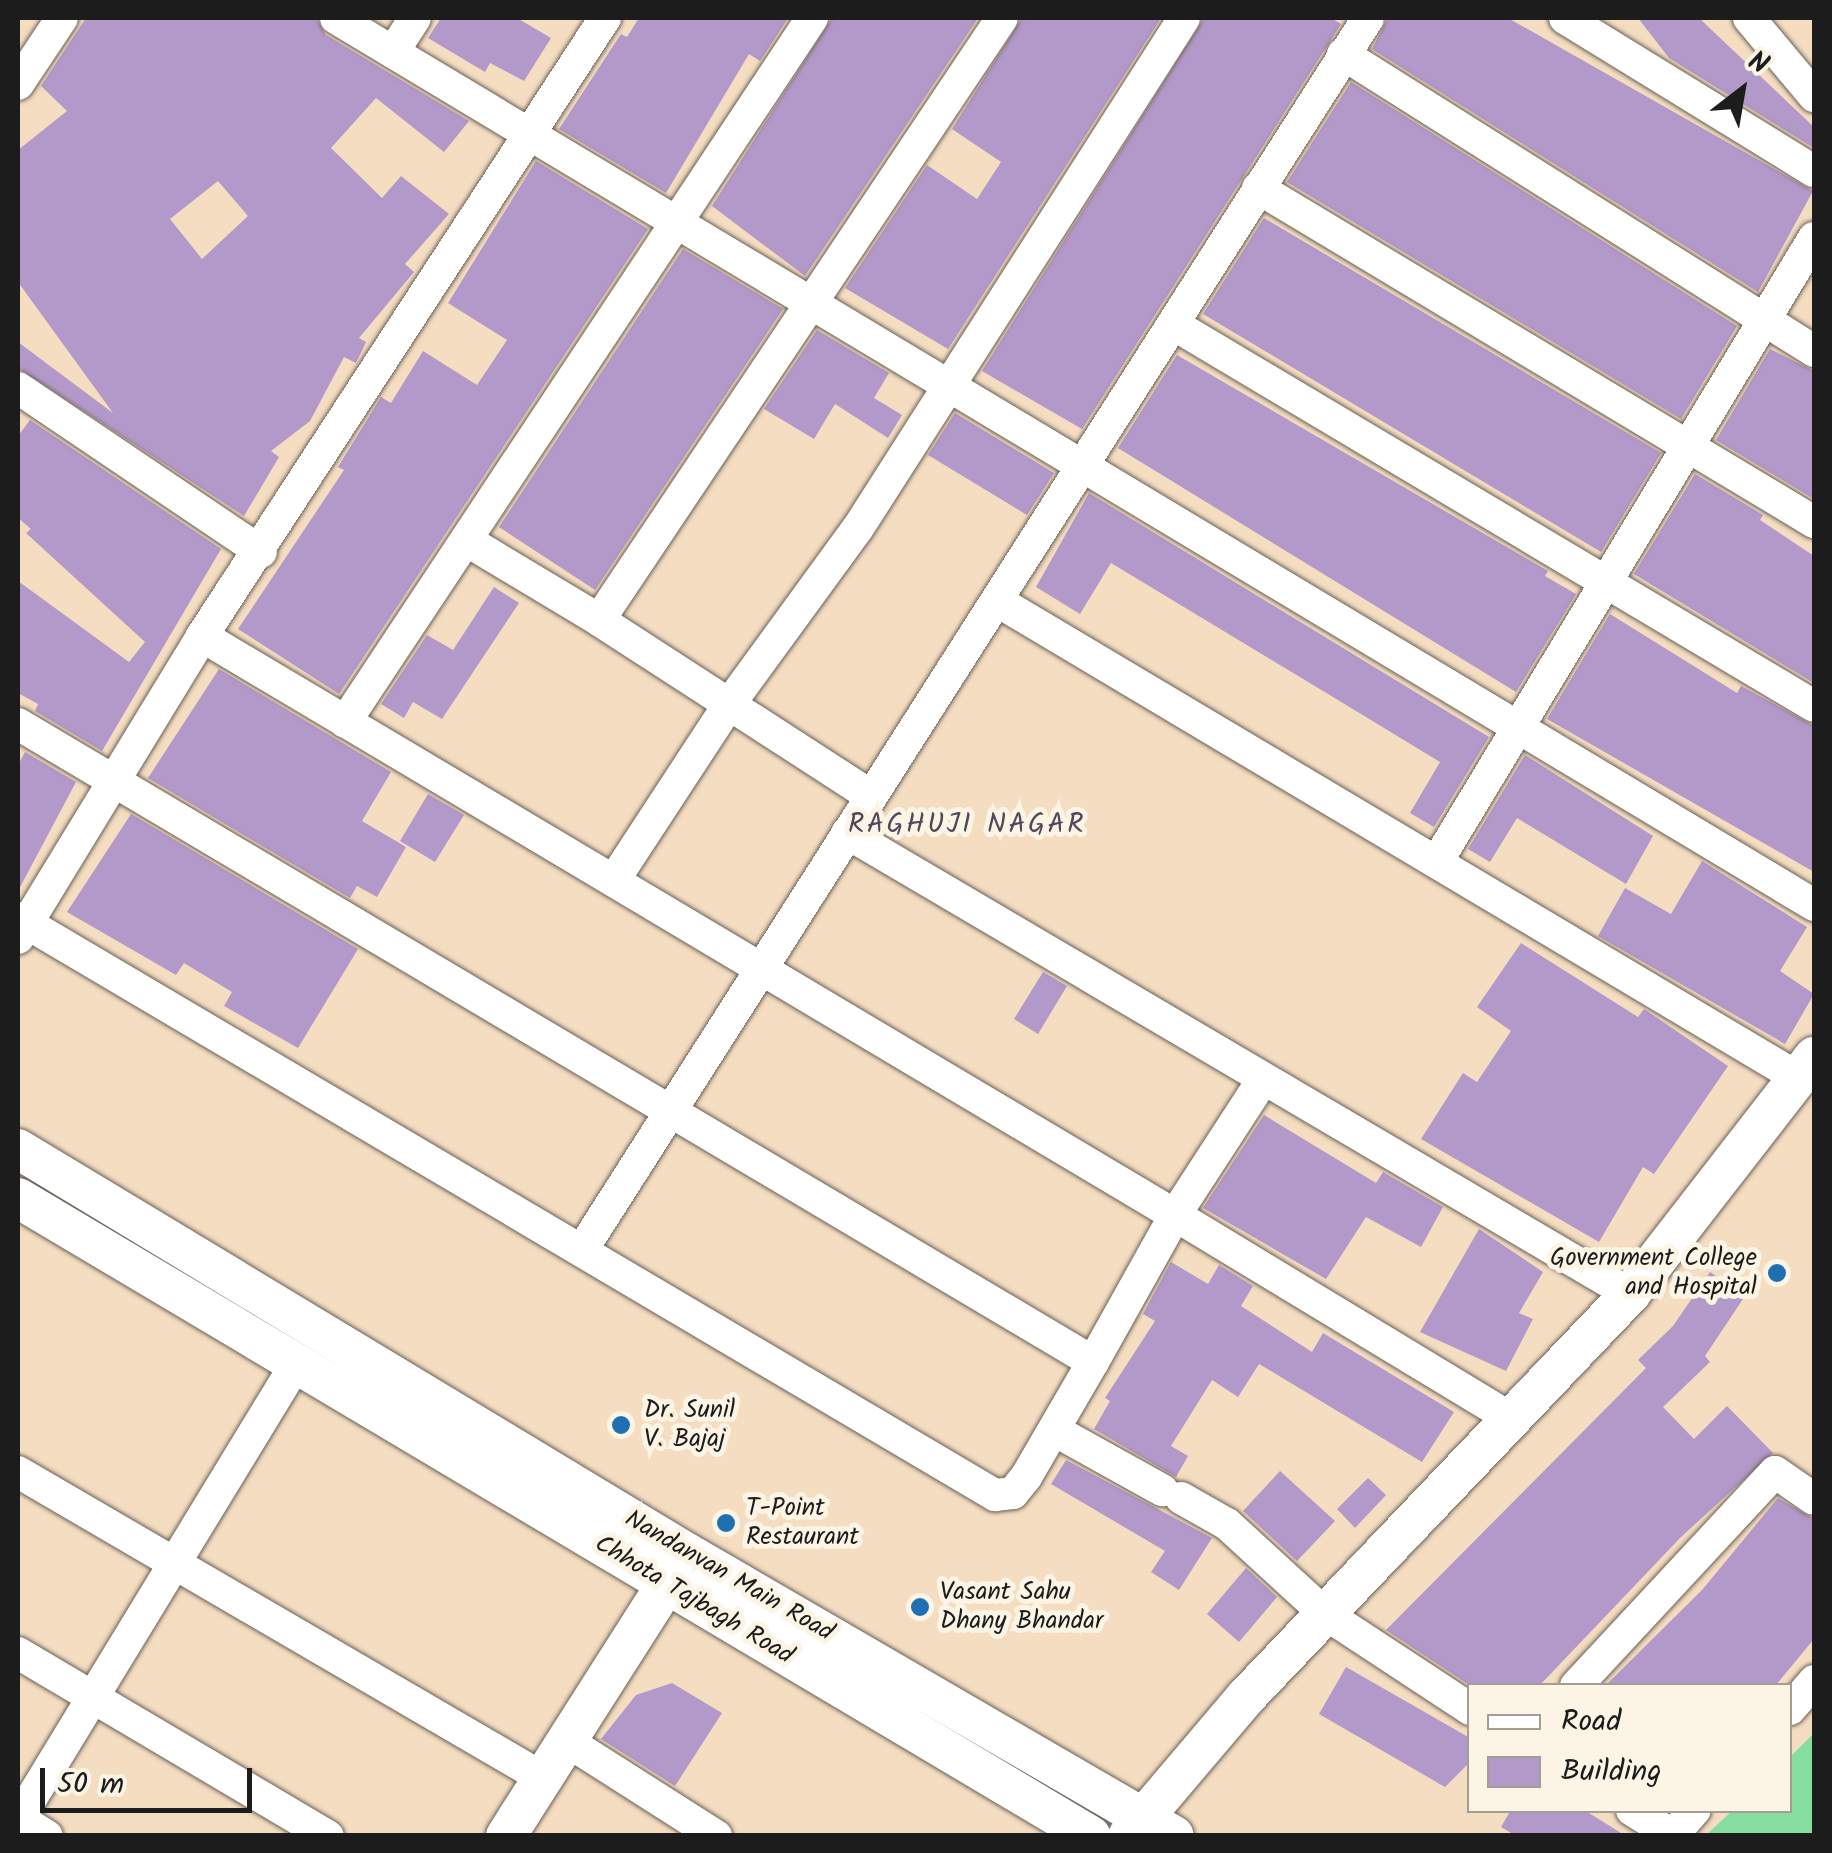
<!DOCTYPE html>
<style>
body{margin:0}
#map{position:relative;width:1832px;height:1853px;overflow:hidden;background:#f5ddc1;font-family:Kalam,sans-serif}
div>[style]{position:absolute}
.green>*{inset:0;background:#86dda0}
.building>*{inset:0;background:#b399c9}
.roads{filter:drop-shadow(0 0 2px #686056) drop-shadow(0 0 2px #686056)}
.minor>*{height:32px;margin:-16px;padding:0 16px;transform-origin:16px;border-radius:16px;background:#fff}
.major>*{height:40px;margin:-20px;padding:0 20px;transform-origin:20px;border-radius:20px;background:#fff}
.dots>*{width:28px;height:28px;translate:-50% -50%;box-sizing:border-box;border:5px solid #fcf5e5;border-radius:50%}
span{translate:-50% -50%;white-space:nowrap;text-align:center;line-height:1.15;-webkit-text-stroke:10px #fcf5e5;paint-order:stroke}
.poi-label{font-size:25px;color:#1c1c1c}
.right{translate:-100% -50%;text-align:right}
.left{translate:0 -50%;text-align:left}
.street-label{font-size:25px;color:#1c1c1c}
.neighbourhood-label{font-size:28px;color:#514859;letter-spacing:2.5px}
.frame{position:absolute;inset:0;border:20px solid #1c1c1c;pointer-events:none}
.legend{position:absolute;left:1467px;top:1683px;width:325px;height:130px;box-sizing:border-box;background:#fcf5e5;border:2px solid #a29e95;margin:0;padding:12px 18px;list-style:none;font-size:30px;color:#1c1c1c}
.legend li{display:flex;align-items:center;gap:20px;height:50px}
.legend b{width:50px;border:2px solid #a29e95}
.north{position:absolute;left:1692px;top:40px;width:100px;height:100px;-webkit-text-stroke:8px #fcf5e5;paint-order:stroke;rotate:31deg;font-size:28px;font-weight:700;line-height:40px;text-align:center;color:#1c1c1c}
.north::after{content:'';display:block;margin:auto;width:35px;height:45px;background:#1c1c1c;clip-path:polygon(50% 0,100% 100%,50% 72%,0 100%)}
.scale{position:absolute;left:40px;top:1768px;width:212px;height:45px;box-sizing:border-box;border:5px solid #1c1c1c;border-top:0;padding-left:12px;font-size:30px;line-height:35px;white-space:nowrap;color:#1c1c1c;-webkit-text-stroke:8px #fcf5e5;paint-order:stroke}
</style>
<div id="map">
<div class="green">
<i style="clip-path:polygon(1814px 1733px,1814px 1835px,1706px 1835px,1732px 1811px,1790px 1810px,1790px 1757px)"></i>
</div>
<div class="building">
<i style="clip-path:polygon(evenodd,86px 18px,316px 18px,326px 35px,469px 121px,444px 152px,376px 98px,331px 148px,382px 198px,401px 176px,449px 214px,405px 264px,414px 272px,359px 338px,366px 342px,356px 363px,344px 357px,310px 421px,271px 451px,279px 457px,244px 516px,18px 368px,18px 342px,113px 413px,18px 282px,18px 150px,67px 111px,41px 86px,86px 18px,218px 181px,248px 216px,202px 259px,170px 219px,218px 181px)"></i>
<i style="clip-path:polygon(441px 18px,517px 18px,551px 38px,524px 81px,490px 63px,485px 72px,428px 38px)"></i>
<i style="clip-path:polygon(639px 18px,788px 18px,760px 61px,749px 54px,666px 193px,559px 129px,621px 34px,627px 37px)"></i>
<i style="clip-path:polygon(832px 18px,978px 18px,805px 276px,712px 206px)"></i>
<i style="clip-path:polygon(1022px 18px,1161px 18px,948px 349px,845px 288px,927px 165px,977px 199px,1001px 162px,952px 129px)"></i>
<i style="clip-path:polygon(1204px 18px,1331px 18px,1341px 24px,1082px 429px,982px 371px)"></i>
<i style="clip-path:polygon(1388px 18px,1508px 18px,1813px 191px,1758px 292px,1372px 49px)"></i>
<i style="clip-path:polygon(1638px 18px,1699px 18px,1814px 127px,1814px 148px,1669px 58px)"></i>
<i style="clip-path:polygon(1351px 82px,1737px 326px,1681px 419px,1287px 182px)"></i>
<i style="clip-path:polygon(536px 161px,648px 229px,339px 694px,238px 629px,344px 470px,338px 467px,381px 397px,391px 403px,423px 351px,477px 385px,507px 340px,448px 303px)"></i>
<i style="clip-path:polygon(1264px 218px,1661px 453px,1601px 552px,1203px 314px)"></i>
<i style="clip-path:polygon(683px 249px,783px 309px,595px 590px,499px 527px)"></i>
<i style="clip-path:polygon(817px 330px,889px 373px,874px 398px,902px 415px,888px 438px,835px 404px,814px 439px,764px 409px)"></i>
<i style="clip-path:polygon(1770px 349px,1814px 371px,1814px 499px,1716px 440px)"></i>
<i style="clip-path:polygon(1177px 355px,1548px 571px,1545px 576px,1576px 594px,1516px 692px,1118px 448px)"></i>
<i style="clip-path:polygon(955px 413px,1054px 473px,1027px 515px,928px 455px)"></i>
<i style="clip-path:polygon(30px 420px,221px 549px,102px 751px,35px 711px,38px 704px,18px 693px,18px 581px,129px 662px,145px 642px,26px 533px,31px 529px,18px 518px,18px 436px)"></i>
<i style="clip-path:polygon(1695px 474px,1763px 515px,1760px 520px,1814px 556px,1814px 683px,1634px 574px)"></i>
<i style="clip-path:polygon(1089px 493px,1489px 737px,1434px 827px,1410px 813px,1440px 762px,1338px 700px,1111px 563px,1080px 614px,1036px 587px)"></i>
<i style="clip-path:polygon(494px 587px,519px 603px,442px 719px,413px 702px,404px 718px,381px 704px,427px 635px,453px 650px)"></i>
<i style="clip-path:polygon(1610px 614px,1737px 693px,1741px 686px,1814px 726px,1814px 872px,1547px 719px)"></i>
<i style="clip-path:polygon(219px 669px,391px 772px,362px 821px,406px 847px,377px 897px,357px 886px,350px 898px,148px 778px)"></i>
<i style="clip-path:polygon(25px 752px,76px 782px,18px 891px,18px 765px)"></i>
<i style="clip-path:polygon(1525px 755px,1653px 836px,1626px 884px,1517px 818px,1490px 862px,1468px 849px)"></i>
<i style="clip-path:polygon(428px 794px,464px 815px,435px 862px,400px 841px)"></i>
<i style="clip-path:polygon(131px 814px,358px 949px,298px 1048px,224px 1006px,232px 992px,184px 963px,176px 975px,67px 912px)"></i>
<i style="clip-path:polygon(1702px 861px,1807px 927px,1780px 971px,1814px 994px,1785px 1044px,1598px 936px,1625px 888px,1671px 914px)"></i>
<i style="clip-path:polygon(1521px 943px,1638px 1017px,1644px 1009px,1728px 1066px,1654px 1174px,1643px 1167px,1599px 1242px,1421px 1139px,1463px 1073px,1477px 1082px,1511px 1031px,1477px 1007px)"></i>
<i style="clip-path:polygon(1043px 972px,1067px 986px,1038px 1034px,1014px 1019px)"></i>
<i style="clip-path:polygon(1264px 1115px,1376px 1183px,1383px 1172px,1443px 1207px,1421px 1247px,1366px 1217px,1326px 1279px,1203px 1208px)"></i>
<i style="clip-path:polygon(1479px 1229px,1543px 1272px,1519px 1313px,1533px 1319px,1506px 1371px,1420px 1332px)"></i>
<i style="clip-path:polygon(1171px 1262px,1208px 1284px,1219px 1265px,1253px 1286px,1241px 1306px,1312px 1352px,1323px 1333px,1454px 1412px,1422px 1462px,1259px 1364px,1238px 1397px,1212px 1380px,1171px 1446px,1188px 1456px,1176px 1477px,1094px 1429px,1110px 1401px,1105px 1398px,1155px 1321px,1143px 1314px)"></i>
<i style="clip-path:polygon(1710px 1272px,1745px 1296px,1705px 1356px,1710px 1362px,1663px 1407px,1694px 1439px,1727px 1406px,1773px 1453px,1681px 1537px,1539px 1686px,1471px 1686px,1386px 1630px,1646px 1368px,1638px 1360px,1673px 1326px)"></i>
<i style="clip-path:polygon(1066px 1460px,1212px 1538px,1179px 1590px,1151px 1572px,1165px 1551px,1051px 1484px)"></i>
<i style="clip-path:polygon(1280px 1471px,1335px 1521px,1297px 1561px,1243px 1511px)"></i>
<i style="clip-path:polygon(1368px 1478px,1386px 1495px,1355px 1528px,1337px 1509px)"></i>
<i style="clip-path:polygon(1778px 1498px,1814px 1519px,1814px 1639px,1775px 1686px,1605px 1686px,1702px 1590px)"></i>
<i style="clip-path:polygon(1246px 1568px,1277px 1597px,1239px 1642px,1207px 1614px)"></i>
<i style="clip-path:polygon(1346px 1667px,1470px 1738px,1470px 1762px,1445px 1787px,1319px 1714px)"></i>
<i style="clip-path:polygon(672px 1683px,722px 1713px,675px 1786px,601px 1739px,636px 1695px)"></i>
<i style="clip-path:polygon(1511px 1810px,1584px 1810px,1626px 1836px,1516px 1836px,1501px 1827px)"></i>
</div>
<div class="roads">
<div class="minor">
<i style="left:336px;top:18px;width:1724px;rotate:30.97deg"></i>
<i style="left:1565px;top:18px;width:292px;rotate:31.6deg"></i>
<i style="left:1749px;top:18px;width:102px;rotate:50.2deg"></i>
<i style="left:393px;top:52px;width:40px;rotate:-57.1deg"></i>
<i style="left:1343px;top:54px;width:557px;rotate:32.23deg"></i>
<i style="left:18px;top:84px;width:79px;rotate:-56.3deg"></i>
<i style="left:1258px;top:188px;width:649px;rotate:30.99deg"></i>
<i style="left:1173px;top:324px;width:746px;rotate:30.79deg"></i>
<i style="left:18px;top:388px;width:293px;rotate:34deg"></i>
<i style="left:466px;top:540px;width:155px;rotate:31deg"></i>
<i style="left:999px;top:602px;width:932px;rotate:30.77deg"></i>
<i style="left:202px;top:636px;width:1132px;rotate:30.76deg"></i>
<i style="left:1175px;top:1215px;width:160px;rotate:-57deg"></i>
<i style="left:345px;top:722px;width:845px;rotate:-56.44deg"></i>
<i style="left:18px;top:724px;width:1250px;rotate:30.69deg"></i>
<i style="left:1093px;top:1362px;width:168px;rotate:-60.8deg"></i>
<i style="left:1175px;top:1215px;width:395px;rotate:31.2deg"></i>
<i style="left:871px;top:796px;width:324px;rotate:-147.1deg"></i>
<i style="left:599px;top:620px;width:724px;rotate:-56.2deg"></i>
<i style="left:847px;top:833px;width:909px;rotate:30.49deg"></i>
<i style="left:1438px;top:860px;width:727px;rotate:-58.85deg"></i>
<i style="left:614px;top:880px;width:208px;rotate:-56.8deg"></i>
<i style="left:728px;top:706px;width:220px;rotate:-53.9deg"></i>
<i style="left:858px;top:528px;width:605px;rotate:-57.41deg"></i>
<i style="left:18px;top:918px;width:1135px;rotate:30.57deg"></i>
<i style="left:995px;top:1495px;width:18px;rotate:-6deg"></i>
<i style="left:1013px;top:1493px;width:21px;rotate:-51deg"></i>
<i style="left:1026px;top:1477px;width:133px;rotate:-59.8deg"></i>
<i style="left:18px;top:938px;width:354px;rotate:-58.6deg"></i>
<i style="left:202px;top:636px;width:738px;rotate:-56.89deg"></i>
<i style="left:582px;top:1250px;width:1461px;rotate:-57.46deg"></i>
<i style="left:1054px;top:1430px;width:124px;rotate:29.1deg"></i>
<i style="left:18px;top:1472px;width:608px;rotate:30.24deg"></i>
<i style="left:1181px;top:1498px;width:53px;rotate:29.5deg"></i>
<i style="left:1227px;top:1524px;width:132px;rotate:42.5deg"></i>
<i style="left:1324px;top:1613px;width:175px;rotate:33.3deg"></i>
<i style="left:18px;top:1653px;width:360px;rotate:30.6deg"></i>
<i style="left:1576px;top:1686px;width:292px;rotate:-47.1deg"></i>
<i style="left:1775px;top:1472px;width:47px;rotate:34.7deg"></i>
<i style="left:1790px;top:1709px;width:37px;rotate:-49deg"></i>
<i style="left:567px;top:1741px;width:177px;rotate:32.5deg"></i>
<i style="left:1632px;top:1810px;width:49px;rotate:31.8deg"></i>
<i style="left:18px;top:1818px;width:34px;rotate:32deg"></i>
<i style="left:18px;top:1820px;width:534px;rotate:-58.63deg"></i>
<i style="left:1673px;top:1835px;width:33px;rotate:-49deg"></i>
</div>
<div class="major">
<i style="left:18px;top:1149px;width:782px;rotate:31.13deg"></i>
<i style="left:687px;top:1553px;width:563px;rotate:30.16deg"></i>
<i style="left:18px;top:1198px;width:1248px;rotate:30.74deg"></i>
<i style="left:506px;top:1836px;width:327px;rotate:-57.5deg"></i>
<i style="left:1128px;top:1836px;width:182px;rotate:-49.7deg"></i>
<i style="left:1246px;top:1697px;width:557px;rotate:-46.38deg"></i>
<i style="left:1630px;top:1294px;width:300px;rotate:-52.2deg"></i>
</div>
</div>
<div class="dots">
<i style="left:1777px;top:1273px;background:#1f6fb2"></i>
<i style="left:621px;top:1425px;background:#1f6fb2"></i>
<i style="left:726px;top:1523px;background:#1f6fb2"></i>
<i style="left:920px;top:1607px;background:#1f6fb2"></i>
</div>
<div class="poi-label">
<span class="right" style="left:1757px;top:1273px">Government College<br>and Hospital</span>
<span class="left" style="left:644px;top:1425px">Dr. Sunil<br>V. Bajaj</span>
<span class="left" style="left:746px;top:1523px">T-Point<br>Restaurant</span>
<span class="left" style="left:940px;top:1607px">Vasant Sahu<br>Dhany Bhandar</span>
</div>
<div class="street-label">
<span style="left:729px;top:1576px;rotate:30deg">Nandanvan Main Road</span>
<span style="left:694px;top:1600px;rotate:31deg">Chhota Tajbagh Road</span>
</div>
<div class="neighbourhood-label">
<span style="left:967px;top:825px">RAGHUJI NAGAR</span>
</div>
<div class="frame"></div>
<ul class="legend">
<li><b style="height:12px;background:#fff"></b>Road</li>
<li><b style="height:28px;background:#b399c9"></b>Building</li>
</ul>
<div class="north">N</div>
<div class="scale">50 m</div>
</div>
